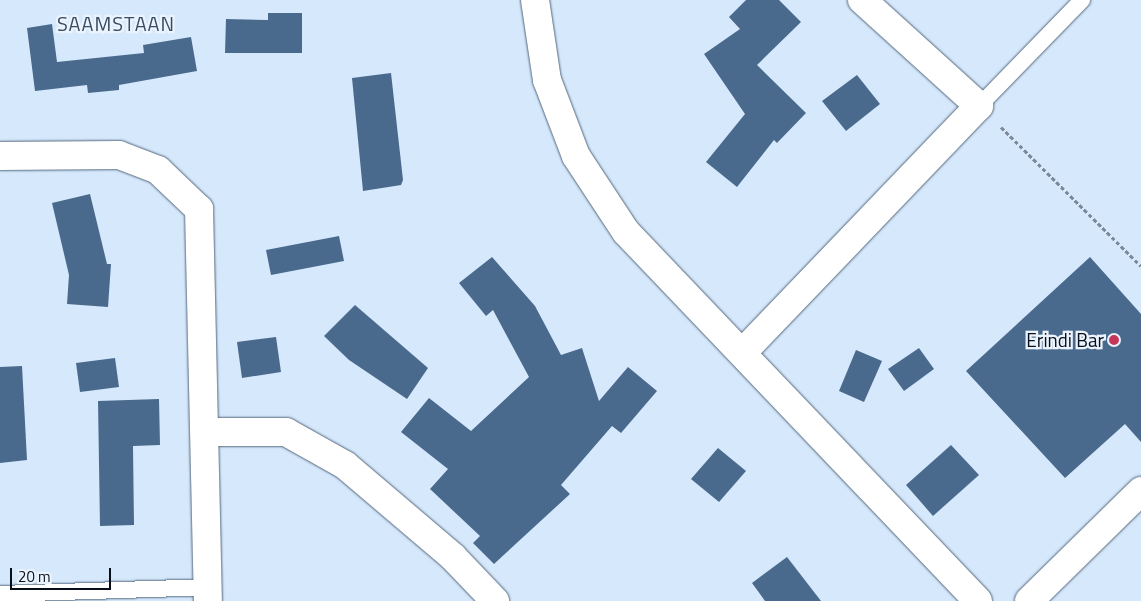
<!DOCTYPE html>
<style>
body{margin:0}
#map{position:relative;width:1141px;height:601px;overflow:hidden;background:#d6e8fc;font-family:"Titillium Web",sans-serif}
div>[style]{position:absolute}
.building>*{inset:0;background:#4a6a8d}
.path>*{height:3px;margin-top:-1.5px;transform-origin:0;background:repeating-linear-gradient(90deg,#7b8897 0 4px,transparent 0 6.5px)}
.roads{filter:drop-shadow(0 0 1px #53677c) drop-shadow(0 0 1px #53677c)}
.lane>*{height:16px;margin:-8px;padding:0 8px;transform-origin:8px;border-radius:8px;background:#fff}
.street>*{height:28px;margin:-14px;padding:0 14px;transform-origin:14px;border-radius:14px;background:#fff}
.dots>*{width:14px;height:14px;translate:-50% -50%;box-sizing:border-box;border:2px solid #ebf4fe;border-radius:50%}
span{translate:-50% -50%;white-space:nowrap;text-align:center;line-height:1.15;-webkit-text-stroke:4.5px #ebf4fe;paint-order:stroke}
.poi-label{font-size:19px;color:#080f18}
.right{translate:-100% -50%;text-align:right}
.neighbourhood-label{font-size:20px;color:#394c60;letter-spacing:1px}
.scale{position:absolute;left:10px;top:568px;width:101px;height:22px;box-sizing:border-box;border:2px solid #080f18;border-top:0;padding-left:6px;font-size:15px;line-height:18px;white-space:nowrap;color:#080f18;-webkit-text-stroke:4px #ebf4fe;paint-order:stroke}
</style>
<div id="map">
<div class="building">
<i style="clip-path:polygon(746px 0,779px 0,801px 22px,757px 65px,806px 113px,777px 143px,774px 140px,737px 187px,706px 162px,745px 114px,704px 54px,740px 29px,729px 17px)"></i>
<i style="clip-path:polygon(268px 13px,302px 13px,302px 53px,225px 53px,226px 19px,268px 20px)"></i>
<i style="clip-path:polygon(52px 24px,57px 62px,144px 53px,143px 45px,191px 37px,197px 71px,119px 85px,119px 90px,88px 93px,87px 85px,35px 91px,27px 28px)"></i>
<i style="clip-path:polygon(391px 73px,403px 180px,401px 185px,363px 191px,352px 78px)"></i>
<i style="clip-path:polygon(857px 75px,880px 104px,846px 131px,822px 101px)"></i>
<i style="clip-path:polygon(90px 194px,107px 264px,111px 264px,108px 307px,67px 304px,69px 275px,52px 203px)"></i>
<i style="clip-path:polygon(339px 236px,344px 261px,271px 275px,266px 250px)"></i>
<i style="clip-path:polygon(492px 257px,535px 306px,561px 355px,582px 348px,599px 401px,628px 367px,657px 391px,621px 433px,612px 426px,561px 485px,570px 494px,494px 564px,473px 543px,480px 536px,430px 489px,448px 469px,401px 432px,429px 398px,471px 431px,529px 377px,493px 310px,486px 316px,459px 283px)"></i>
<i style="clip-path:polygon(1090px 257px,1141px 314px,1141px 442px,1125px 424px,1065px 478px,966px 371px)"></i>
<i style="clip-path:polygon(355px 305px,428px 368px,407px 399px,349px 360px,324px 336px)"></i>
<i style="clip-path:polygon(276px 337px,281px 372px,242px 378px,237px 342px)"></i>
<i style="clip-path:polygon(919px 348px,934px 369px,904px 391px,888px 369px)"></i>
<i style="clip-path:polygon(856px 350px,882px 361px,864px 402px,839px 391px)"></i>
<i style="clip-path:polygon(115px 358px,119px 387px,80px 392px,76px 363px)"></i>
<i style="clip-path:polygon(22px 366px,27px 460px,0 463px,0 367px)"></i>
<i style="clip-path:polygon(159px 399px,160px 445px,133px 446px,134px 525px,100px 526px,98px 401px)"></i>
<i style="clip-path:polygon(951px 445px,979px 475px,933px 516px,906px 485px)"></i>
<i style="clip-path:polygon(718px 448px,746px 471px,719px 502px,691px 479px)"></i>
<i style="clip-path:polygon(787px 557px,821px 601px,765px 601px,752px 583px)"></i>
</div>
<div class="path">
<i style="left:1001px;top:127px;width:197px;rotate:44.8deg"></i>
</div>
<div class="roads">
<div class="lane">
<i style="left:979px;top:106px;width:148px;rotate:-45.8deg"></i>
<i style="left:0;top:594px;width:207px;rotate:-1.9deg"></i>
</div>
<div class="street">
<i style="left:535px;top:0;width:81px;rotate:81.5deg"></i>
<i style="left:547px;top:80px;width:81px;rotate:69.1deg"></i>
<i style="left:576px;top:156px;width:91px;rotate:56.7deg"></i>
<i style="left:626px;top:232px;width:510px;rotate:46.35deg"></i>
<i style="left:0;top:156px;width:119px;rotate:-0.5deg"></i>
<i style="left:119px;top:155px;width:42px;rotate:21deg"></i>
<i style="left:158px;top:170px;width:57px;rotate:43.6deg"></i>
<i style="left:199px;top:209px;width:392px;rotate:88.7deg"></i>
<i style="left:743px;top:352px;width:341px;rotate:-46.2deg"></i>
<i style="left:979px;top:106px;width:158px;rotate:-137.8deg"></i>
<i style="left:206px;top:432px;width:80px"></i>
<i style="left:286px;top:432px;width:68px;rotate:29.2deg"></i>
<i style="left:345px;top:465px;width:142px;rotate:40.4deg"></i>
<i style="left:453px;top:557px;width:61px;rotate:46.3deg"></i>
<i style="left:1029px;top:601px;width:157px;rotate:-44.5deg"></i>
</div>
</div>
<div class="dots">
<i style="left:1114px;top:340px;background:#c63658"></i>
</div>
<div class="poi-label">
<span class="right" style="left:1104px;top:340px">Erindi Bar</span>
</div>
<div class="neighbourhood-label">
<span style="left:116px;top:23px">SAAMSTAAN</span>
</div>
<div class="scale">20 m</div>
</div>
